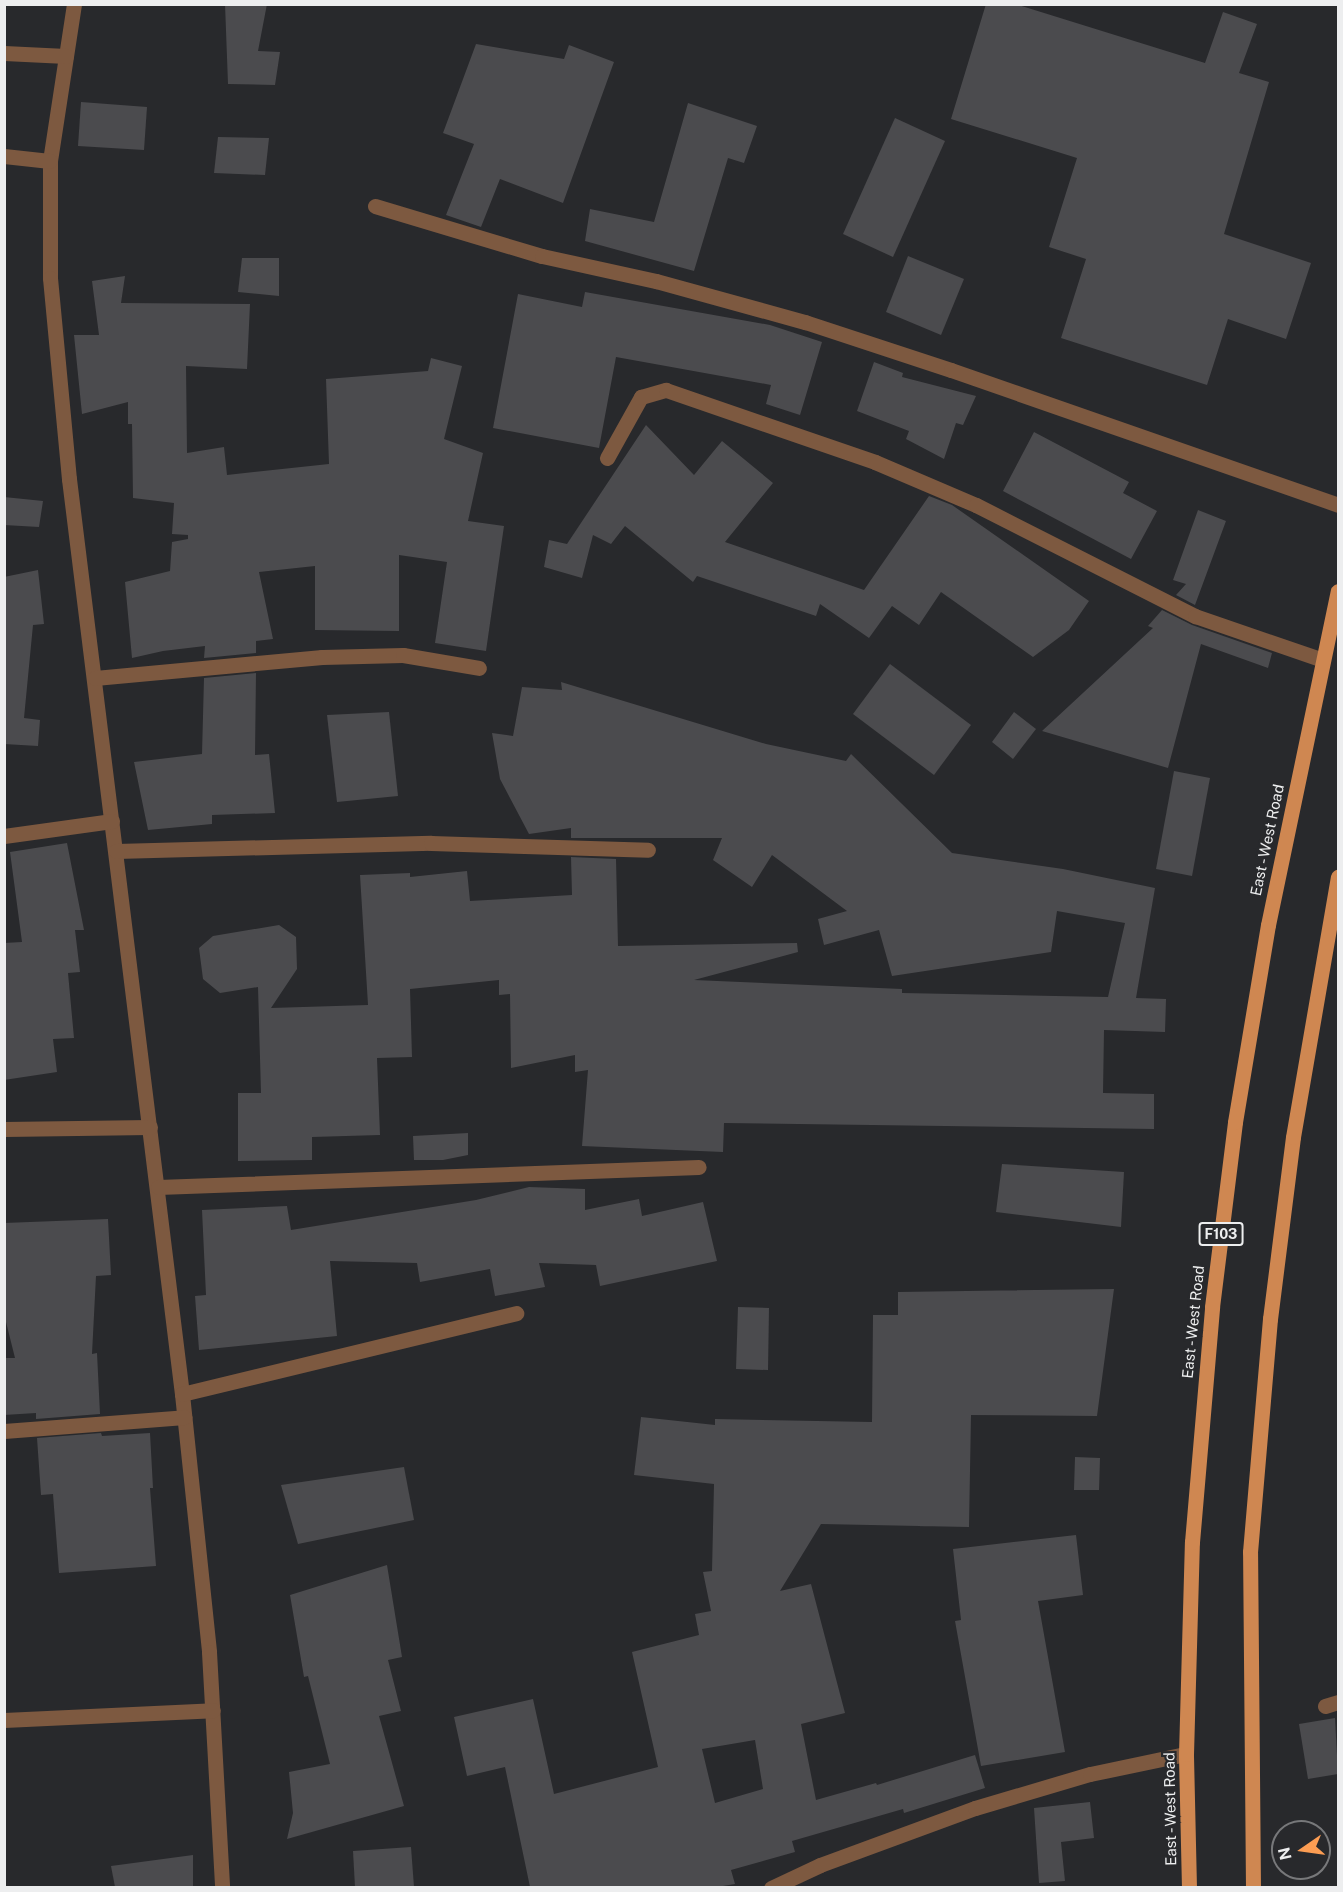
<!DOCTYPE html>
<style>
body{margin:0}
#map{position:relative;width:1343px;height:1892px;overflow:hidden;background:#28292c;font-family:"Public Sans",sans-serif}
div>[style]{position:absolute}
.building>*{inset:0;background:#4b4b4e}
.street>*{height:15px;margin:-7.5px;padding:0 7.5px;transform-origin:7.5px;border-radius:7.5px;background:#7d5940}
.primary>*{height:15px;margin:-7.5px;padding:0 7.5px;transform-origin:7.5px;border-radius:7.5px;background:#cf8751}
span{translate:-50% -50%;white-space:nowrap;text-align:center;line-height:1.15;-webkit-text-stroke:4.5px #28292c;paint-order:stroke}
.shield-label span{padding:2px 4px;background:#28292c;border:2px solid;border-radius:4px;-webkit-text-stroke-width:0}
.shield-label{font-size:14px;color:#edeeef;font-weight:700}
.street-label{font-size:15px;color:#edeeef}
.frame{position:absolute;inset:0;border:6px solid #edeeef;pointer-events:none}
.north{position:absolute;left:1271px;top:1820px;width:60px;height:60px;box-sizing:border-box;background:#28292c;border:2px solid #77787a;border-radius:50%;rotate:257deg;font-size:16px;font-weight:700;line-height:24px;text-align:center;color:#edeeef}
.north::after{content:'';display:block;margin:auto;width:21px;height:27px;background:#fc9d53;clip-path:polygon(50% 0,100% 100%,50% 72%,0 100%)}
</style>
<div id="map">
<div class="building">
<i style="clip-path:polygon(225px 4px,267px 4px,258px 51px,280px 52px,275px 85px,228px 84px)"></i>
<i style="clip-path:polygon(986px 4px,1015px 4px,1205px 63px,1223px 12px,1257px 24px,1239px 73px,1269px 82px,1224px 234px,1311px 263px,1286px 339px,1228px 319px,1207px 385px,1061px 338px,1086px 259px,1049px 247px,1077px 158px,951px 119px)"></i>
<i style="clip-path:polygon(476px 44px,564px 59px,569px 45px,614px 62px,563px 203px,500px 179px,481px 227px,446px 215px,474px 144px,443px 133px)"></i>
<i style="clip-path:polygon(81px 102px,147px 107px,144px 150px,78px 146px)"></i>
<i style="clip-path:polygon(688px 103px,757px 126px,744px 163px,728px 158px,694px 271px,585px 241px,590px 209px,654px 222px)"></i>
<i style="clip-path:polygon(895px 118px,945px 141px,893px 257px,843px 234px)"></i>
<i style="clip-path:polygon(218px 137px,269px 138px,265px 175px,214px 173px)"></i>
<i style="clip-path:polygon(908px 256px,964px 279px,941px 335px,886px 312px)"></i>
<i style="clip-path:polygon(242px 258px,279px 258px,279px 296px,238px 292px)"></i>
<i style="clip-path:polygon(125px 276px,121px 303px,250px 304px,247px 369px,186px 366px,187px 453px,224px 447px,227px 475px,329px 464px,326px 379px,428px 371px,431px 358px,462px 366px,444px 439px,483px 453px,468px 521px,504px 526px,486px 651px,435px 643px,447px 562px,399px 555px,399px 631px,315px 630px,315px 566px,259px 572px,273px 639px,256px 641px,256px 653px,204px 658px,205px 646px,163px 651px,132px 658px,125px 582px,170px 571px,172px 542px,188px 539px,188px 535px,172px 534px,174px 503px,133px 498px,132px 424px,128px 424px,128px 402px,82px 414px,74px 335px,99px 335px,92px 281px)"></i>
<i style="clip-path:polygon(585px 292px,770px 325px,822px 342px,800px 415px,766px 404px,771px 385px,616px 357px,599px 448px,493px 428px,518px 294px,582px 307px)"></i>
<i style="clip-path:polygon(874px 362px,903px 373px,902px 377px,976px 396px,963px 425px,956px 423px,944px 459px,906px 439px,909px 431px,857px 411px)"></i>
<i style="clip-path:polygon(646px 425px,694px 475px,722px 441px,773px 483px,725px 542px,864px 590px,929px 496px,952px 505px,1089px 601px,1069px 630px,1033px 657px,941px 592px,919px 625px,892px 606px,869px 638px,820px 604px,816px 616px,697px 576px,693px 582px,625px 526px,611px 544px,593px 535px,582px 578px,544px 567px,549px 540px,567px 544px)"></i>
<i style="clip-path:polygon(1034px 432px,1129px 482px,1123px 493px,1157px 511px,1131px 559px,1003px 491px)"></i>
<i style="clip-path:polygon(4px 497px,43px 501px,39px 527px,4px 525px)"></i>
<i style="clip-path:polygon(1198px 510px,1226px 521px,1195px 605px,1176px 595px,1186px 584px,1173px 580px)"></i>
<i style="clip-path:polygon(38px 570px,44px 624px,33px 625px,24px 718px,40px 720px,38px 746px,4px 744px,4px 577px)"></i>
<i style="clip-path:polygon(1162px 610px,1192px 625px,1272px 653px,1268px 668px,1201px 644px,1168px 768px,1042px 731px,1153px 628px,1148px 626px)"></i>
<i style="clip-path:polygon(890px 664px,971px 725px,934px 775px,853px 714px)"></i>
<i style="clip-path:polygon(256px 673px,255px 755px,269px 754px,275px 813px,212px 815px,212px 824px,148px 830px,134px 762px,202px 754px,204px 678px)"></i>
<i style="clip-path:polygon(561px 682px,766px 744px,846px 761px,851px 754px,952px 853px,1063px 869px,1155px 888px,1136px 998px,1166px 999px,1165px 1032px,1104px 1030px,1103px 1093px,1154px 1094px,1154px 1129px,724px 1123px,723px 1152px,582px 1146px,588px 1070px,575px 1072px,575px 1055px,511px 1068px,510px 994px,499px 995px,499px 980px,410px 989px,412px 1057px,377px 1058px,380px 1135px,312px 1137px,312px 1160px,238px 1161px,238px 1093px,261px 1093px,258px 987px,220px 993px,203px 979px,199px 948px,213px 936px,279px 925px,296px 937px,297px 969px,271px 1008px,368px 1005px,360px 875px,410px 873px,410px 877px,467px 871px,470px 901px,572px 895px,571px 857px,616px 859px,618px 946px,797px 943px,798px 952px,694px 980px,902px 989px,902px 993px,1108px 997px,1125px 923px,1057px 911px,1051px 952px,892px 976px,879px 930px,824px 945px,818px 919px,847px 911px,772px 855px,752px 887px,713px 860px,722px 838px,571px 838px,571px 828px,529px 834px,500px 779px,492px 733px,513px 736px,522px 687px,562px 690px)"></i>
<i style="clip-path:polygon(389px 712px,398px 796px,337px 802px,327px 715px)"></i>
<i style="clip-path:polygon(1014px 712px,1036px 729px,1013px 759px,992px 742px)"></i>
<i style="clip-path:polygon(1174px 771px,1210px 778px,1192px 876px,1156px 869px)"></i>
<i style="clip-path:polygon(67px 843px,84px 930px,75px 930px,80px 972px,68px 973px,74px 1038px,53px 1039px,57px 1072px,4px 1080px,4px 943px,22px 942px,10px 852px)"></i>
<i style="clip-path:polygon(468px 1133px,468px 1155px,443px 1160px,414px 1160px,413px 1136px)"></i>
<i style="clip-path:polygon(1002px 1164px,1124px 1172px,1121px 1227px,996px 1212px)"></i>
<i style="clip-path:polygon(529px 1187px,585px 1189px,585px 1210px,639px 1199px,642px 1216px,703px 1202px,717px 1261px,600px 1286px,596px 1265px,539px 1263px,545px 1287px,495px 1296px,490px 1269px,420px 1282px,417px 1263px,330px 1261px,337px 1336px,199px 1350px,195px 1296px,206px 1295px,202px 1210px,287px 1206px,291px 1230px,476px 1200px)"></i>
<i style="clip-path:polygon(108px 1219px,111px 1275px,96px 1276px,92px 1354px,97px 1353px,100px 1414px,36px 1419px,36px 1413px,4px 1415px,4px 1358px,15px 1358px,4px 1314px,4px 1223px)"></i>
<i style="clip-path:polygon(evenodd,1114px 1289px,1097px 1416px,971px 1415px,969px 1527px,821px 1524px,780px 1591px,811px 1584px,845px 1713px,801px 1724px,816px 1800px,876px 1783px,877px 1785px,975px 1755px,985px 1788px,904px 1813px,903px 1809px,792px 1841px,795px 1852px,731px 1870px,735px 1884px,717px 1887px,530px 1887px,505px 1767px,467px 1776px,454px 1717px,533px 1699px,554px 1794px,658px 1767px,632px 1652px,699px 1635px,695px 1614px,711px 1611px,703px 1572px,712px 1571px,714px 1484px,634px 1475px,641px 1417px,715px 1425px,715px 1419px,872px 1422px,873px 1315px,898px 1315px,898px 1292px,1114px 1289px,755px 1740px,763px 1789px,715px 1803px,702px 1749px,755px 1740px)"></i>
<i style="clip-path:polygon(738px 1307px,769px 1308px,768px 1370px,736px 1369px)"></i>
<i style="clip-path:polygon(101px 1433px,102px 1436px,150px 1433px,153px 1488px,150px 1488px,156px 1566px,59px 1573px,53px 1494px,41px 1495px,37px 1438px)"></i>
<i style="clip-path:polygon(1075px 1457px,1100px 1458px,1099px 1490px,1074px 1490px)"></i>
<i style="clip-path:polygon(404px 1467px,414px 1520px,298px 1544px,281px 1485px)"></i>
<i style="clip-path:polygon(1076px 1535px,1083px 1595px,1038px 1601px,1065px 1752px,981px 1766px,955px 1621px,961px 1620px,953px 1549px)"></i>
<i style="clip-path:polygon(387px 1565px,402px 1657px,388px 1660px,401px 1711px,379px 1716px,404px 1806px,287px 1839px,293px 1813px,289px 1772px,330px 1764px,308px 1676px,304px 1677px,290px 1595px)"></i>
<i style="clip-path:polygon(1335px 1718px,1338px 1774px,1308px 1779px,1299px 1724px)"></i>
<i style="clip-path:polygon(1090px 1802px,1094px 1838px,1061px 1842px,1065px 1881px,1039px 1883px,1034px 1808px)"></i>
<i style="clip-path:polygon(411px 1847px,414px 1887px,355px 1887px,353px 1851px)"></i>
<i style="clip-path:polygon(193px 1855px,193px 1887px,115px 1887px,111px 1866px)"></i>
</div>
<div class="street">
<i style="left:74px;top:4px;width:159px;rotate:98.7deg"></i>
<i style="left:50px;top:161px;width:117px;rotate:90deg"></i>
<i style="left:50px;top:278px;width:202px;rotate:84.6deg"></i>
<i style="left:69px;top:479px;width:922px;rotate:82.96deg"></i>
<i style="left:182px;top:1394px;width:259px;rotate:84deg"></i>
<i style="left:209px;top:1652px;width:236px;rotate:86.8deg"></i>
<i style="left:4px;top:53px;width:62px;rotate:2.8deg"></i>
<i style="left:4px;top:156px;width:46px;rotate:6.2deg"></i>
<i style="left:375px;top:206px;width:174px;rotate:16.7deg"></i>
<i style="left:542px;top:256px;width:117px;rotate:12.4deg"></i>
<i style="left:656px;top:281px;width:155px;rotate:15.4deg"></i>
<i style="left:805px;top:322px;width:154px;rotate:18.2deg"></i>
<i style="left:951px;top:370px;width:410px;rotate:19.2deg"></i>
<i style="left:607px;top:458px;width:70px;rotate:-60.9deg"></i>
<i style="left:641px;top:397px;width:26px;rotate:-16deg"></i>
<i style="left:666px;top:390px;width:221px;rotate:19deg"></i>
<i style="left:875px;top:462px;width:110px;rotate:23.1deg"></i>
<i style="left:976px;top:505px;width:246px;rotate:26.9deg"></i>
<i style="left:1195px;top:616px;width:135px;rotate:19deg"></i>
<i style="left:95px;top:678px;width:228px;rotate:-5.3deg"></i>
<i style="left:322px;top:657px;width:81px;rotate:-1.4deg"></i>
<i style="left:403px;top:655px;width:77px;rotate:9.7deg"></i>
<i style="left:4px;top:836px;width:109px;rotate:-7.9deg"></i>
<i style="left:116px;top:851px;width:315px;rotate:-1.5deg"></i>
<i style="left:431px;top:843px;width:217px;rotate:1.8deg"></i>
<i style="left:4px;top:1129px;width:146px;rotate:-0.8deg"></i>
<i style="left:158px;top:1187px;width:541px;rotate:-2.12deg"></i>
<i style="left:182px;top:1394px;width:344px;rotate:-13.6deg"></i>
<i style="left:4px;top:1431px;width:181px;rotate:-4.4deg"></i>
<i style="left:1325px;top:1706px;width:14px;rotate:-17deg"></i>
<i style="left:4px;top:1720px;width:209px;rotate:-2.7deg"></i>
<i style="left:771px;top:1888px;width:54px;rotate:-25.1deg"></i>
<i style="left:820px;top:1865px;width:165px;rotate:-20.2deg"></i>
<i style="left:975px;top:1808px;width:120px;rotate:-16.5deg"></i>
<i style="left:1090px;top:1774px;width:98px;rotate:-11.8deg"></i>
</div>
<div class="primary">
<i style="left:1189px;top:1888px;width:134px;rotate:-91.3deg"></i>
<i style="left:1186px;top:1754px;width:212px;rotate:-88.4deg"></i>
<i style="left:1192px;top:1542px;width:236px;rotate:-85.1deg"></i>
<i style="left:1212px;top:1307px;width:186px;rotate:-82.9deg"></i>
<i style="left:1235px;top:1122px;width:200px;rotate:-80.5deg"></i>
<i style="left:1268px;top:925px;width:341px;rotate:-78.2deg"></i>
<i style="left:1253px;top:1888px;width:336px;rotate:-90.5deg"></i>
<i style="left:1250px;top:1552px;width:234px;rotate:-85.1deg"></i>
<i style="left:1270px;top:1319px;width:183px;rotate:-82.8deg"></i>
<i style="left:1293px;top:1137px;width:264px;rotate:-80.2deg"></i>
</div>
<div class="shield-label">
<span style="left:1221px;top:1234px">F103</span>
</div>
<div class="street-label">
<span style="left:1267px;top:840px;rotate:-78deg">East - West Road</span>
<span style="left:1193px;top:1322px;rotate:-84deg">East - West Road</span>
<span style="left:1170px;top:1809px;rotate:-91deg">East - West Road</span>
</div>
<div class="frame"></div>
<div class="north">N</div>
</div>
